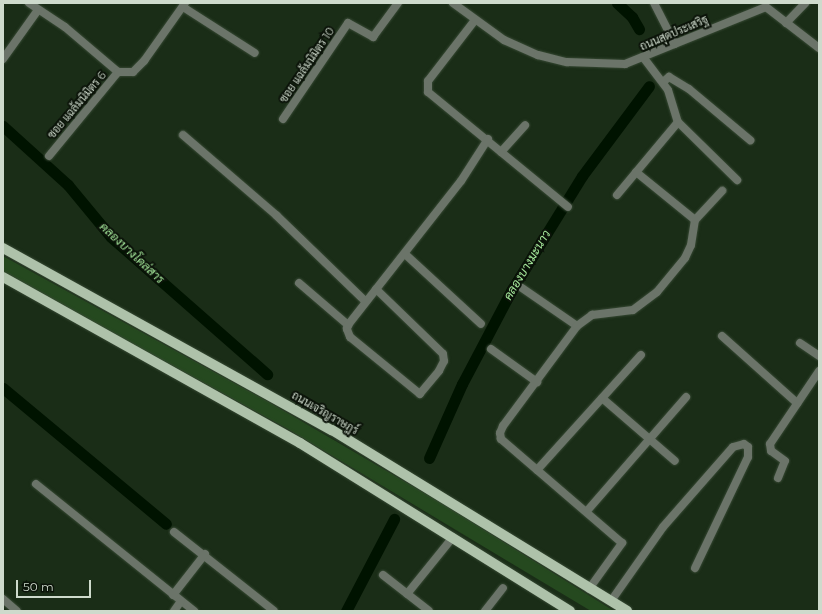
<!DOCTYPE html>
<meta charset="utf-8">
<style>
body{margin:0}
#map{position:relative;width:822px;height:614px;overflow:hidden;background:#1a2d17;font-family:Montserrat,Sarabun,sans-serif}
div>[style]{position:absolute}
.green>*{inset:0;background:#25491f}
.canal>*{height:11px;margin:-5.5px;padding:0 5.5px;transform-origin:5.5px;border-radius:5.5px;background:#001300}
.roads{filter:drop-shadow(0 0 1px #374934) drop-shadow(0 0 1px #374934)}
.minor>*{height:8px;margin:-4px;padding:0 4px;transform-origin:4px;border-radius:4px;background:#6b7469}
.tertiary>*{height:8px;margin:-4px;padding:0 4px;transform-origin:4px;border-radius:4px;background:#6b7469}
.primary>*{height:10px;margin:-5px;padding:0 5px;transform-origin:5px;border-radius:5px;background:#aec2aa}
span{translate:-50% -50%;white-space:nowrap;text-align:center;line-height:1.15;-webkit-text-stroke:4px #0b1309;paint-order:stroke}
.street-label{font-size:11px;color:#cedacc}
.water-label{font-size:12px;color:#a6e99c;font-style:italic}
.frame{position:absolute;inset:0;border:4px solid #cedacc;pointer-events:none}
.scale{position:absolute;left:16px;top:580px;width:75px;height:18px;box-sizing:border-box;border:2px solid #cedacc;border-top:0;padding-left:5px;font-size:12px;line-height:14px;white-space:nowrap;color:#cedacc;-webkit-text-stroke:3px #0b1309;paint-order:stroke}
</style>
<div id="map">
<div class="green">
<i style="clip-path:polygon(3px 256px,267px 401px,438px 501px,614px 611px,591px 611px,286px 428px,3px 273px)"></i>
</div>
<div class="canal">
<i style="left:617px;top:3px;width:21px;rotate:43deg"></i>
<i style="left:632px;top:17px;width:14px;rotate:60deg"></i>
<i style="left:3px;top:126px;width:88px;rotate:42.2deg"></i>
<i style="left:68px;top:185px;width:67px;rotate:50.4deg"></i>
<i style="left:111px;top:237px;width:208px;rotate:41.3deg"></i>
<i style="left:3px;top:388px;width:212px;rotate:39.8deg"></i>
<i style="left:429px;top:458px;width:81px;rotate:-66deg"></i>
<i style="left:462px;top:384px;width:105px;rotate:-62.2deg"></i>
<i style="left:511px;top:291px;width:135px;rotate:-58.3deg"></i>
<i style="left:582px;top:176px;width:112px;rotate:-53.3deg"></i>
<i style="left:346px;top:611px;width:104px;rotate:-62.4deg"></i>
</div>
<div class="roads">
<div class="minor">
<i style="left:29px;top:3px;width:43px;rotate:33.7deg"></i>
<i style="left:65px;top:27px;width:70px;rotate:40.3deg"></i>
<i style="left:654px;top:3px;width:46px;rotate:62.9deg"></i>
<i style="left:183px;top:7px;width:85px;rotate:32.6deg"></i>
<i style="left:475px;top:20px;width:77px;rotate:127.6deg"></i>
<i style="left:428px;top:81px;width:11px;rotate:90deg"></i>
<i style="left:428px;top:92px;width:181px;rotate:39.4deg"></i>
<i style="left:786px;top:23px;width:28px;rotate:-46deg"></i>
<i style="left:643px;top:57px;width:41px;rotate:52.9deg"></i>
<i style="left:668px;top:90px;width:34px;rotate:73deg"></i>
<i style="left:3px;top:59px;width:60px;rotate:-54.5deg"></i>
<i style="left:663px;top:82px;width:8px;rotate:-40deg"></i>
<i style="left:669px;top:77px;width:23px;rotate:31deg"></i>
<i style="left:689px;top:89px;width:80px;rotate:39.9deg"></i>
<i style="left:283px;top:119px;width:116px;rotate:-55.9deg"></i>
<i style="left:348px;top:23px;width:29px;rotate:29deg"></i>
<i style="left:373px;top:37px;width:42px;rotate:-53.7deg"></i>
<i style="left:183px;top:135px;width:123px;rotate:40.7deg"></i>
<i style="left:276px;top:215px;width:124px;rotate:44deg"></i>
<i style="left:501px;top:152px;width:36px;rotate:-48deg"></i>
<i style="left:49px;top:156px;width:109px;rotate:-50.6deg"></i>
<i style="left:118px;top:72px;width:15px"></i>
<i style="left:133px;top:72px;width:16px;rotate:-45deg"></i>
<i style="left:144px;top:61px;width:71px;rotate:-54.7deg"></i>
<i style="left:636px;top:172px;width:76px;rotate:39.1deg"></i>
<i style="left:617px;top:195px;width:95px;rotate:-50.1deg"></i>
<i style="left:678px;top:122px;width:83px;rotate:44.5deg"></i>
<i style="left:405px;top:254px;width:103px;rotate:42.6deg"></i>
<i style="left:299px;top:283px;width:65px;rotate:40.6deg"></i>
<i style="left:522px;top:288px;width:67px;rotate:34.6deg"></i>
<i style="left:376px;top:289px;width:93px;rotate:44.1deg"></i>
<i style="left:443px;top:354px;width:7px;rotate:82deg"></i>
<i style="left:444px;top:361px;width:11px;rotate:117deg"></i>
<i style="left:439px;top:371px;width:30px;rotate:130deg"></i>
<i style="left:420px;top:394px;width:90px;rotate:-140.8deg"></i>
<i style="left:350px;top:337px;width:9px;rotate:-111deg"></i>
<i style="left:347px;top:329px;width:4px;rotate:-76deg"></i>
<i style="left:348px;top:325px;width:183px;rotate:-51.9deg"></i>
<i style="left:461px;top:181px;width:50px;rotate:-57.3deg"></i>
<i style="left:722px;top:336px;width:101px;rotate:41.8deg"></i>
<i style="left:800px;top:343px;width:23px;rotate:34deg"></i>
<i style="left:491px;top:349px;width:57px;rotate:35.7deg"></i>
<i style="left:602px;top:398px;width:96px;rotate:40.8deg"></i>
<i style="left:537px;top:470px;width:155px;rotate:-47.9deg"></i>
<i style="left:778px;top:478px;width:18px;rotate:-68deg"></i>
<i style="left:785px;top:461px;width:17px;rotate:-144deg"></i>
<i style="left:771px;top:451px;width:7px;rotate:-98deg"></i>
<i style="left:770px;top:444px;width:88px;rotate:-56.1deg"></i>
<i style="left:36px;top:484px;width:203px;rotate:38.8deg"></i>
<i style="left:587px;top:511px;width:151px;rotate:-49deg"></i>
<i style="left:174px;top:532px;width:127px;rotate:38.3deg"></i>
<i style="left:383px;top:575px;width:58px;rotate:38deg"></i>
<i style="left:589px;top:589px;width:57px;rotate:-54.3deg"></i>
<i style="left:622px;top:543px;width:160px;rotate:-139.3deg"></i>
<i style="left:501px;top:439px;width:6px;rotate:-99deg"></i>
<i style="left:500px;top:433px;width:8px;rotate:-67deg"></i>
<i style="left:503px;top:426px;width:124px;rotate:-53.5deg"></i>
<i style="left:577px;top:326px;width:19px;rotate:-36deg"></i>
<i style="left:592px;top:315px;width:41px;rotate:-7deg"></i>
<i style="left:633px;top:310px;width:30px;rotate:-37deg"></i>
<i style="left:657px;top:292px;width:44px;rotate:-50.5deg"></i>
<i style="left:685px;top:258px;width:14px;rotate:-65deg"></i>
<i style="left:691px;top:245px;width:25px;rotate:-81deg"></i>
<i style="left:695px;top:220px;width:40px;rotate:-47deg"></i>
<i style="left:407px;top:594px;width:73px;rotate:-51.1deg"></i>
<i style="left:173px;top:595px;width:52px;rotate:-52deg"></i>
<i style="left:3px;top:599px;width:18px;rotate:41deg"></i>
<i style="left:611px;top:601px;width:90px;rotate:-54.9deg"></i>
<i style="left:663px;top:527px;width:106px;rotate:-48.8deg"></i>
<i style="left:733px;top:447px;width:11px;rotate:-15deg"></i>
<i style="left:744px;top:444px;width:5px;rotate:37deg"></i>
<i style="left:748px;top:447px;width:10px;rotate:90deg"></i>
<i style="left:748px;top:457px;width:123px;rotate:115.5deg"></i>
<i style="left:174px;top:611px;width:12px;rotate:-55deg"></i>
<i style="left:485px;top:611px;width:29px;rotate:-52deg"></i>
</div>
<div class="tertiary">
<i style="left:453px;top:3px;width:63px;rotate:36deg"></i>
<i style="left:504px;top:40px;width:37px;rotate:24deg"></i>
<i style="left:538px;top:55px;width:30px;rotate:14deg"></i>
<i style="left:567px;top:62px;width:58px;rotate:2deg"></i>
<i style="left:625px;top:64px;width:152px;rotate:-22deg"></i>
<i style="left:766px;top:7px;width:67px;rotate:37.7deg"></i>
</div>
<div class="primary">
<i style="left:3px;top:248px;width:376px;rotate:29deg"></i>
<i style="left:332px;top:430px;width:346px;rotate:31.5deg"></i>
<i style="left:3px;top:277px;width:340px;rotate:29.2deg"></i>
<i style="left:300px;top:443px;width:318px;rotate:31.9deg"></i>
</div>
</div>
<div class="street-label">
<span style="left:674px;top:33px;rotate:-23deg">ถนนสุดประเสริฐ</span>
<span style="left:307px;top:65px;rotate:-56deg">ซอย แฉล้มนิมิตร 10</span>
<span style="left:77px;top:105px;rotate:-50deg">ซอย แฉล้มนิมิตร 6</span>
<span style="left:325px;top:413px;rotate:30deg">ถนนเจริญราษฎร์</span>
</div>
<div class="water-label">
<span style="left:132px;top:253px;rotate:43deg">คลองบางโคล่สาร</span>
<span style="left:527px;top:265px;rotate:-59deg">คลองบางมะนาว</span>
</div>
<div class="frame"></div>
<div class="scale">50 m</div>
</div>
